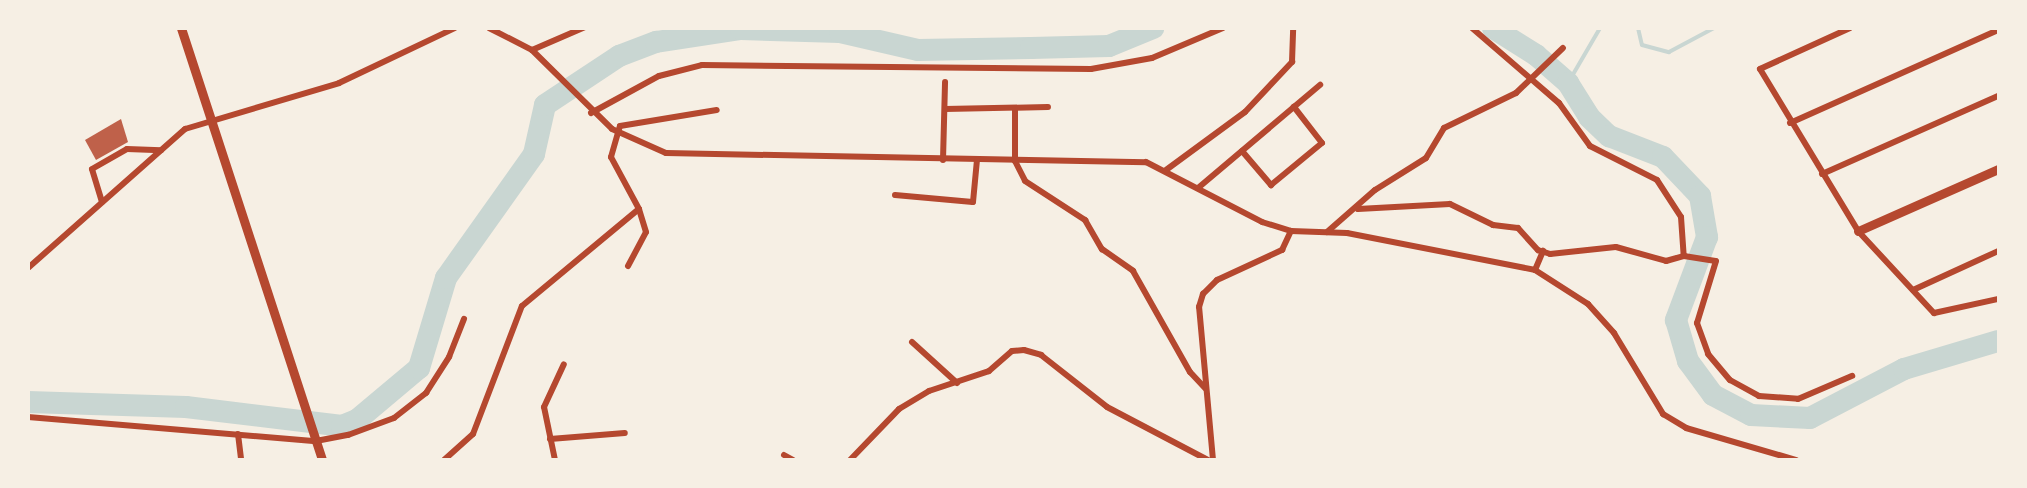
<!DOCTYPE html>
<style>
body{margin:0}
#map{position:relative;width:2027px;height:488px;overflow:hidden;background:#f6efe4;font-family:"IBM Plex Sans",sans-serif}
div>[style]{position:absolute}
.stream>*{height:4px;margin:-2px;padding:0 2px;transform-origin:2px;border-radius:2px;background:#c9d6d2}
.river>*{height:22px;margin:-11px;padding:0 11px;transform-origin:11px;border-radius:11px;background:#c9d6d2}
.building>*{inset:0;background:#bf614a}
.minor>*{height:6px;margin:-3px;padding:0 3px;transform-origin:3px;border-radius:3px;background:#b5482f}
.tertiary>*{height:9px;margin:-4.5px;padding:0 4.5px;transform-origin:4.5px;border-radius:4.5px;background:#b5482f}
span{translate:-50% -50%;white-space:nowrap;text-align:center;line-height:1.15;-webkit-text-stroke:4.5px #f6efe4;paint-order:stroke}
.frame{position:absolute;inset:0;border:30px solid #f6efe4;pointer-events:none}
</style>
<div id="map">
<div class="stream">
<i style="left:1638px;top:28px;width:17px;rotate:77deg"></i>
<i style="left:1642px;top:45px;width:28px;rotate:15deg"></i>
<i style="left:1669px;top:52px;width:51px;rotate:-28.1deg"></i>
<i style="left:1568px;top:83px;width:64px;rotate:-59.8deg"></i>
</div>
<div class="river">
<i style="left:1493px;top:28px;width:51px;rotate:32.1deg"></i>
<i style="left:1536px;top:55px;width:43px;rotate:41.2deg"></i>
<i style="left:1568px;top:83px;width:40px;rotate:58deg"></i>
<i style="left:1589px;top:117px;width:28px;rotate:44deg"></i>
<i style="left:1609px;top:136px;width:58px;rotate:21.3deg"></i>
<i style="left:1663px;top:157px;width:54px;rotate:46.5deg"></i>
<i style="left:1700px;top:196px;width:42px;rotate:80.3deg"></i>
<i style="left:1707px;top:237px;width:89px;rotate:110.5deg"></i>
<i style="left:1676px;top:320px;width:43px;rotate:73.7deg"></i>
<i style="left:1688px;top:361px;width:42px;rotate:53.7deg"></i>
<i style="left:1713px;top:395px;width:43px;rotate:27.8deg"></i>
<i style="left:1751px;top:415px;width:59px;rotate:2.9deg"></i>
<i style="left:1810px;top:418px;width:106px;rotate:-27.5deg"></i>
<i style="left:1904px;top:369px;width:98px;rotate:-16.6deg"></i>
<i style="left:28px;top:402px;width:158px;rotate:1.8deg"></i>
<i style="left:186px;top:407px;width:157px;rotate:6.9deg"></i>
<i style="left:342px;top:426px;width:16px;rotate:-22deg"></i>
<i style="left:357px;top:420px;width:81px;rotate:-40deg"></i>
<i style="left:419px;top:368px;width:94px;rotate:-73.3deg"></i>
<i style="left:446px;top:278px;width:152px;rotate:-54.6deg"></i>
<i style="left:534px;top:154px;width:50px;rotate:-77.3deg"></i>
<i style="left:545px;top:105px;width:89px;rotate:-33.5deg"></i>
<i style="left:619px;top:56px;width:40px;rotate:-21deg"></i>
<i style="left:656px;top:42px;width:86px;rotate:-8.7deg"></i>
<i style="left:741px;top:29px;width:99px;rotate:1.7deg"></i>
<i style="left:840px;top:32px;width:80px;rotate:13deg"></i>
<i style="left:918px;top:50px;width:113px;rotate:-1deg"></i>
<i style="left:1031px;top:48px;width:78px;rotate:-1.5deg"></i>
<i style="left:1109px;top:46px;width:48px;rotate:-22.2deg"></i>
</div>
<div class="building">
<i style="clip-path:polygon(121px 119px,128px 142px,96px 160px,85px 140px)"></i>
</div>
<div class="minor">
<i style="left:489px;top:28px;width:48px;rotate:27.1deg"></i>
<i style="left:532px;top:50px;width:112px;rotate:44.6deg"></i>
<i style="left:612px;top:129px;width:59px;rotate:24deg"></i>
<i style="left:666px;top:153px;width:480px;rotate:1.1deg"></i>
<i style="left:1146px;top:162px;width:131px;rotate:27.3deg"></i>
<i style="left:1262px;top:222px;width:30px;rotate:17deg"></i>
<i style="left:1291px;top:231px;width:56px;rotate:2deg"></i>
<i style="left:1347px;top:233px;width:192px;rotate:11.1deg"></i>
<i style="left:1535px;top:270px;width:63px;rotate:32.7deg"></i>
<i style="left:1588px;top:304px;width:39px;rotate:48deg"></i>
<i style="left:1614px;top:333px;width:95px;rotate:58.8deg"></i>
<i style="left:1663px;top:414px;width:27px;rotate:31deg"></i>
<i style="left:1686px;top:428px;width:115px;rotate:16.2deg"></i>
<i style="left:1472px;top:28px;width:115px;rotate:40.8deg"></i>
<i style="left:1559px;top:103px;width:53px;rotate:54.2deg"></i>
<i style="left:1590px;top:146px;width:75px;rotate:26.9deg"></i>
<i style="left:1657px;top:180px;width:44px;rotate:57deg"></i>
<i style="left:1681px;top:217px;width:39px;rotate:86deg"></i>
<i style="left:1850px;top:28px;width:99px;rotate:155.5deg"></i>
<i style="left:1760px;top:69px;width:189px;rotate:58.8deg"></i>
<i style="left:1858px;top:231px;width:112px;rotate:47.2deg"></i>
<i style="left:1934px;top:313px;width:66px;rotate:-12.3deg"></i>
<i style="left:532px;top:50px;width:56px;rotate:-23.3deg"></i>
<i style="left:1015px;top:108px;width:53px;rotate:90deg"></i>
<i style="left:1015px;top:161px;width:22px;rotate:63deg"></i>
<i style="left:1025px;top:181px;width:72px;rotate:33deg"></i>
<i style="left:1085px;top:220px;width:34px;rotate:60deg"></i>
<i style="left:1102px;top:249px;width:38px;rotate:35deg"></i>
<i style="left:1133px;top:271px;width:116px;rotate:60.6deg"></i>
<i style="left:1190px;top:372px;width:23px;rotate:47deg"></i>
<i style="left:945px;top:109px;width:103px;rotate:-1.1deg"></i>
<i style="left:591px;top:113px;width:77px;rotate:-28.6deg"></i>
<i style="left:659px;top:76px;width:44px;rotate:-14.3deg"></i>
<i style="left:702px;top:65px;width:389px;rotate:0.6deg"></i>
<i style="left:1091px;top:69px;width:62px;rotate:-10.2deg"></i>
<i style="left:1152px;top:58px;width:77px;rotate:-22.9deg"></i>
<i style="left:1790px;top:123px;width:228px;rotate:-24.1deg"></i>
<i style="left:1242px;top:151px;width:45px;rotate:49.5deg"></i>
<i style="left:1271px;top:185px;width:66px;rotate:-39.5deg"></i>
<i style="left:1322px;top:143px;width:46px;rotate:-127.9deg"></i>
<i style="left:943px;top:160px;width:78px;rotate:-88.5deg"></i>
<i style="left:1166px;top:170px;width:98px;rotate:-36.3deg"></i>
<i style="left:1245px;top:112px;width:69px;rotate:-46.8deg"></i>
<i style="left:1292px;top:62px;width:34px;rotate:-88deg"></i>
<i style="left:1822px;top:174px;width:193px;rotate:-23.9deg"></i>
<i style="left:1198px;top:188px;width:160px;rotate:-40.2deg"></i>
<i style="left:895px;top:195px;width:78px;rotate:5.1deg"></i>
<i style="left:973px;top:202px;width:42px;rotate:-84.6deg"></i>
<i style="left:102px;top:202px;width:34px;rotate:-107deg"></i>
<i style="left:92px;top:169px;width:40px;rotate:-29.7deg"></i>
<i style="left:127px;top:149px;width:34px;rotate:2deg"></i>
<i style="left:1358px;top:209px;width:92px;rotate:-3.1deg"></i>
<i style="left:1450px;top:204px;width:48px;rotate:26deg"></i>
<i style="left:1493px;top:225px;width:25px;rotate:7deg"></i>
<i style="left:1518px;top:228px;width:30px;rotate:48deg"></i>
<i style="left:1538px;top:250px;width:13px;rotate:18deg"></i>
<i style="left:1550px;top:254px;width:66px;rotate:-6.1deg"></i>
<i style="left:1616px;top:247px;width:52px;rotate:15.6deg"></i>
<i style="left:1666px;top:261px;width:19px;rotate:-16deg"></i>
<i style="left:1684px;top:256px;width:32px;rotate:9deg"></i>
<i style="left:1716px;top:261px;width:65px;rotate:107deg"></i>
<i style="left:1697px;top:323px;width:33px;rotate:70deg"></i>
<i style="left:1708px;top:354px;width:34px;rotate:50deg"></i>
<i style="left:1730px;top:380px;width:33px;rotate:29deg"></i>
<i style="left:1759px;top:396px;width:39px;rotate:4deg"></i>
<i style="left:1798px;top:399px;width:59px;rotate:-23.1deg"></i>
<i style="left:1327px;top:232px;width:64px;rotate:-41.2deg"></i>
<i style="left:1375px;top:190px;width:60px;rotate:-32.1deg"></i>
<i style="left:1426px;top:158px;width:35px;rotate:-59deg"></i>
<i style="left:1444px;top:128px;width:80px;rotate:-25.9deg"></i>
<i style="left:1516px;top:93px;width:65px;rotate:-43.8deg"></i>
<i style="left:628px;top:266px;width:38px;rotate:-62deg"></i>
<i style="left:646px;top:232px;width:24px;rotate:-107deg"></i>
<i style="left:28px;top:268px;width:210px;rotate:-41.5deg"></i>
<i style="left:185px;top:129px;width:161px;rotate:-16.6deg"></i>
<i style="left:339px;top:83px;width:128px;rotate:-25.4deg"></i>
<i style="left:1535px;top:270px;width:21px;rotate:-67deg"></i>
<i style="left:1913px;top:290px;width:94px;rotate:-24.6deg"></i>
<i style="left:912px;top:342px;width:61px;rotate:42.3deg"></i>
<i style="left:28px;top:417px;width:289px;rotate:4.8deg"></i>
<i style="left:316px;top:441px;width:33px;rotate:-11deg"></i>
<i style="left:348px;top:435px;width:49px;rotate:-20.3deg"></i>
<i style="left:394px;top:418px;width:41px;rotate:-38deg"></i>
<i style="left:426px;top:393px;width:43px;rotate:-57.4deg"></i>
<i style="left:449px;top:357px;width:41px;rotate:-68.5deg"></i>
<i style="left:238px;top:434px;width:26px;rotate:83deg"></i>
<i style="left:550px;top:439px;width:75px;rotate:-4.6deg"></i>
<i style="left:784px;top:455px;width:10px;rotate:29deg"></i>
<i style="left:444px;top:460px;width:39px;rotate:-42deg"></i>
<i style="left:473px;top:434px;width:137px;rotate:-69.1deg"></i>
<i style="left:522px;top:306px;width:152px;rotate:-39.7deg"></i>
<i style="left:639px;top:209px;width:59px;rotate:-118.3deg"></i>
<i style="left:611px;top:157px;width:32px;rotate:-74deg"></i>
<i style="left:620px;top:126px;width:98px;rotate:-9.4deg"></i>
<i style="left:555px;top:460px;width:54px;rotate:-101.7deg"></i>
<i style="left:544px;top:407px;width:47px;rotate:-65.1deg"></i>
<i style="left:850px;top:460px;width:71px;rotate:-46.1deg"></i>
<i style="left:899px;top:409px;width:35px;rotate:-31deg"></i>
<i style="left:929px;top:391px;width:63px;rotate:-18.4deg"></i>
<i style="left:989px;top:371px;width:30px;rotate:-41deg"></i>
<i style="left:1012px;top:351px;width:12px;rotate:-5deg"></i>
<i style="left:1024px;top:350px;width:18px;rotate:16deg"></i>
<i style="left:1041px;top:355px;width:84px;rotate:38.2deg"></i>
<i style="left:1107px;top:407px;width:114px;rotate:27.7deg"></i>
<i style="left:1213px;top:460px;width:154px;rotate:-95.2deg"></i>
<i style="left:1199px;top:307px;width:14px;rotate:-73deg"></i>
<i style="left:1203px;top:294px;width:20px;rotate:-45deg"></i>
<i style="left:1217px;top:280px;width:72px;rotate:-24.8deg"></i>
<i style="left:1282px;top:250px;width:21px;rotate:-65deg"></i>
</div>
<div class="tertiary">
<i style="left:181px;top:28px;width:454px;rotate:71.9deg"></i>
<i style="left:1858px;top:231px;width:153px;rotate:-23.9deg"></i>
</div>
<div class="frame"></div>
</div>
